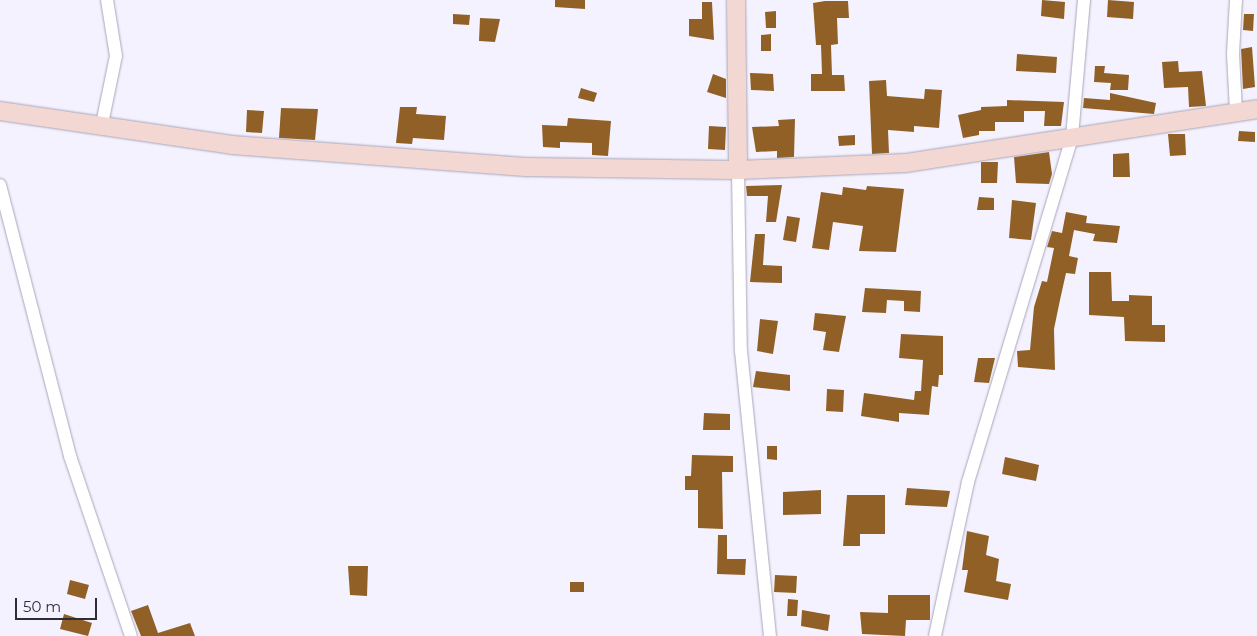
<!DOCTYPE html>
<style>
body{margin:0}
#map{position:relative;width:1257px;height:636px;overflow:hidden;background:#f5f2ff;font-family:Montserrat,sans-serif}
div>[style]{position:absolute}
.building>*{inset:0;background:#906027}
.roads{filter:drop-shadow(0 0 1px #a9a5b9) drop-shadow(0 0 1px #a9a5b9)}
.street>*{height:12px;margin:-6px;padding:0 6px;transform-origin:6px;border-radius:6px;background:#fff}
.secondary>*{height:18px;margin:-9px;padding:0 9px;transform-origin:9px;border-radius:9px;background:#f2d7d3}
span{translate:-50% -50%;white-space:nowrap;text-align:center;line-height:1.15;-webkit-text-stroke:5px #f5f2ff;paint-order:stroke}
.scale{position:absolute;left:15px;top:598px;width:82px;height:22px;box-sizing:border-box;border:2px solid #2e2c34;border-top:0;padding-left:6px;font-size:15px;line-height:18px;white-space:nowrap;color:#2e2c34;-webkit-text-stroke:4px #f5f2ff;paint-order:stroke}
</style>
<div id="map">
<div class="building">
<i style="clip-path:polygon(555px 0,585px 0,585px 9px,555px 7px)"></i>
<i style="clip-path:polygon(1042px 0,1065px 2px,1064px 19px,1041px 16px)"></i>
<i style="clip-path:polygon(1108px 0,1134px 2px,1133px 19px,1107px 17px)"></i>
<i style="clip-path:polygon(825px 1px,848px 1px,849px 18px,837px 18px,838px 44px,831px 45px,832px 75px,844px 75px,845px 91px,811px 91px,811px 74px,822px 74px,821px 45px,816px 45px,813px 3px)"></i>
<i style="clip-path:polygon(702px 2px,712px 2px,714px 40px,689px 36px,689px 19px,702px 19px)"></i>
<i style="clip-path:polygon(776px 11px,776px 28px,766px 28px,765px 12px)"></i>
<i style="clip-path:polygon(453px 14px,470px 15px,469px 25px,453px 24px)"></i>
<i style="clip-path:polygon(1244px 14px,1254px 14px,1253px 31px,1243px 30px)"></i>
<i style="clip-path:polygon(480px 18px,500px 19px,495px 42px,479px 41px)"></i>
<i style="clip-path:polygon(771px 34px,771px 51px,761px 51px,761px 35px)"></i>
<i style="clip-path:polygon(1252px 47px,1255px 87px,1243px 89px,1241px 49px)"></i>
<i style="clip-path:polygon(1017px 54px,1057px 57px,1056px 73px,1016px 71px)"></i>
<i style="clip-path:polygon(1178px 61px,1179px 72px,1202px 71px,1206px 106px,1189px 107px,1188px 87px,1164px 88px,1162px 62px)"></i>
<i style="clip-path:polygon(1095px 66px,1105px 66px,1104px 73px,1129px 75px,1128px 90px,1110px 90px,1111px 83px,1094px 82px)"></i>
<i style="clip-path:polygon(750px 73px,773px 74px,774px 91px,751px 90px)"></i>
<i style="clip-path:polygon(713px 74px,726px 79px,726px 98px,707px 92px)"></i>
<i style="clip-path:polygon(886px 80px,887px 96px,924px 99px,925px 89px,942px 90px,939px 128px,914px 126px,914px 132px,888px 130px,889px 153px,872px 154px,869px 81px)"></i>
<i style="clip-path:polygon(581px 88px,597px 93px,594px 102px,578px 98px)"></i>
<i style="clip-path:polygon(1110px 93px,1156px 103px,1154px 114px,1083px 108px,1084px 98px,1110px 100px)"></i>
<i style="clip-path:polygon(1007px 100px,1064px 102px,1061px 126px,1044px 126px,1045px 111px,1024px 111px,1024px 122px,995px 122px,995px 131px,979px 131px,979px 135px,963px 138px,958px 115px,981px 110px,981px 107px,1007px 106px)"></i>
<i style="clip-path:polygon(400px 107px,417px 107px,416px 114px,446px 116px,444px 140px,413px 138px,412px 144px,396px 143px)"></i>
<i style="clip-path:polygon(281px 108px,318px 109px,315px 140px,279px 138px)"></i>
<i style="clip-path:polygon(247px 110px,264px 111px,262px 133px,246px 132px)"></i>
<i style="clip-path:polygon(568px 118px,611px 121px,608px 156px,592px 155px,592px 143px,560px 142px,560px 148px,543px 147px,542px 125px,567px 126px)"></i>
<i style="clip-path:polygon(795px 119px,794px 157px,777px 158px,777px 151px,756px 152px,752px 127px,779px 126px,778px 120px)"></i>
<i style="clip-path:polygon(709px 126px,726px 127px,725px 150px,708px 149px)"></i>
<i style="clip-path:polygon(1239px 131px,1255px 132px,1255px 142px,1238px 141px)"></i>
<i style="clip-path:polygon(1168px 134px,1185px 134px,1186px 155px,1170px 156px)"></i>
<i style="clip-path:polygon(855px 135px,855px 145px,839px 146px,838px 136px)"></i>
<i style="clip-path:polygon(1049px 152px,1052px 174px,1049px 184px,1016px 183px,1014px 157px)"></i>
<i style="clip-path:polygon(1129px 153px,1130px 177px,1113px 177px,1113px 154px)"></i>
<i style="clip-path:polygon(981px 162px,998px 162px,997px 183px,981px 183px)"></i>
<i style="clip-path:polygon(782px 185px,776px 222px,766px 222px,768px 196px,747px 196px,746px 186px)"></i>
<i style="clip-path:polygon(867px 186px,904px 189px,896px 252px,859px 251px,863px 226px,833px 222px,829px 250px,812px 248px,821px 192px,842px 195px,843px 187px,866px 190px)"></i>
<i style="clip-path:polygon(979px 197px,994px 198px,994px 210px,977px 210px)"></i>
<i style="clip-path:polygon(1012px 200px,1036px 203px,1031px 240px,1009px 238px)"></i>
<i style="clip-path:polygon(1066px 212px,1087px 216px,1086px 223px,1120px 226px,1117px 243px,1093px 241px,1095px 234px,1074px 230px,1069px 256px,1078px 258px,1075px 274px,1066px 273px,1060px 300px,1054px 329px,1055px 370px,1018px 367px,1017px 351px,1030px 350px,1034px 307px,1042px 281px,1047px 282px,1054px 248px,1047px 247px,1052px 231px,1062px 233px)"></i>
<i style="clip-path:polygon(787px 216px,800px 218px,796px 242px,783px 240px)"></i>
<i style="clip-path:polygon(755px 234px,765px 234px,763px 265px,782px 266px,782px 283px,750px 282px)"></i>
<i style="clip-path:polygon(1089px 272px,1111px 272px,1112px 301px,1129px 301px,1129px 295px,1152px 296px,1152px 325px,1165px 325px,1165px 342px,1125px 341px,1124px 317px,1089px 315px)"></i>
<i style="clip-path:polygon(865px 288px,921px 291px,920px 312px,904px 311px,904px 301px,887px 300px,886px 313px,862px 312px)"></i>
<i style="clip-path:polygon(815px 313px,846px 316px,839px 352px,823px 350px,826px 332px,813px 330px)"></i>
<i style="clip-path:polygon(760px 319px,778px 321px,773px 354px,757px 351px)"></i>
<i style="clip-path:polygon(901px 334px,943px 336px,943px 375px,939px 375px,938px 387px,932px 386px,929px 415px,899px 413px,899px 422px,861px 416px,864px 393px,914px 400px,915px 391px,921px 391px,923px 360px,899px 358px)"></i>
<i style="clip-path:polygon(978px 358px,995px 358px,989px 383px,974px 382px)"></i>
<i style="clip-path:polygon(756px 371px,790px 375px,790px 391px,753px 387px)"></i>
<i style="clip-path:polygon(827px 389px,844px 390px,843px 412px,826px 411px)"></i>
<i style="clip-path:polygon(704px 413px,730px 414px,730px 430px,703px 430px)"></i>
<i style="clip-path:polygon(767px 446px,777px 446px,777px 460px,767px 459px)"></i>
<i style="clip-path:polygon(692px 455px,733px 456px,733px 472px,722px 472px,723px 529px,698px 528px,698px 490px,685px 490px,685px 476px,691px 476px)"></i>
<i style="clip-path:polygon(1005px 457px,1039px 465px,1036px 481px,1002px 474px)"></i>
<i style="clip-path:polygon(907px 488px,950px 491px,947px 507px,905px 505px)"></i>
<i style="clip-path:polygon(821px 490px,821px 514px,783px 515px,783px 492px)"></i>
<i style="clip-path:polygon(847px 495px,885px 495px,885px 534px,860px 534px,860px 546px,843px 546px)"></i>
<i style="clip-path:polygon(967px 531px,989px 536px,986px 555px,999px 559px,996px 581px,1011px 584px,1008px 600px,964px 592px,968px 570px,962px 570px)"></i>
<i style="clip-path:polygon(718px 535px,727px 535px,727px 559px,746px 559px,745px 575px,717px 574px)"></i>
<i style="clip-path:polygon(348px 566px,368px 566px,367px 596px,350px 595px)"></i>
<i style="clip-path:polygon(775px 575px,797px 576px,796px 593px,774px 592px)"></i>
<i style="clip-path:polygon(70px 580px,89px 585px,85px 599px,67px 594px)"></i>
<i style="clip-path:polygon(570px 582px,584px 582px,584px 592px,570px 592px)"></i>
<i style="clip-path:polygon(888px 595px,930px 595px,930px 620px,906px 620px,905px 636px,862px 634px,860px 612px,888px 613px)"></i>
<i style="clip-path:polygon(788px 599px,798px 600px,797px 616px,787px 616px)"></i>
<i style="clip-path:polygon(148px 605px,158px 633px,190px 623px,195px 636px,141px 636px,131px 611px)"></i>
<i style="clip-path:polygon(802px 610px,830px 615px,828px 631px,801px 626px)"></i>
<i style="clip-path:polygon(64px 614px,92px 623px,88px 636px,60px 629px)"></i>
</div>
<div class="roads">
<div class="street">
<i style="left:1236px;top:0;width:54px;rotate:93.2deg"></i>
<i style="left:1233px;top:54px;width:58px;rotate:87deg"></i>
<i style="left:102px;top:124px;width:69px;rotate:-78.4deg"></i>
<i style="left:116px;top:56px;width:57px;rotate:-99.1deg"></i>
<i style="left:738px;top:170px;width:181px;rotate:89.1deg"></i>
<i style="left:741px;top:351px;width:286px;rotate:84.2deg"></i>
<i style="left:0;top:185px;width:280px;rotate:75.5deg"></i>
<i style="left:70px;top:456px;width:190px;rotate:71.3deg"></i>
<i style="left:935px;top:636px;width:157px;rotate:-77.9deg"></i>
<i style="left:968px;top:482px;width:360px;rotate:-73.2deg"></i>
<i style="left:1072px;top:137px;width:138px;rotate:-85deg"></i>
</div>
<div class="secondary">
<i style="left:736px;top:0;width:170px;rotate:89.3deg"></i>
<i style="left:0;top:111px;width:234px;rotate:8.3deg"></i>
<i style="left:232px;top:145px;width:297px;rotate:4.3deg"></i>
<i style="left:528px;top:167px;width:210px;rotate:0.8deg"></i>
<i style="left:738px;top:170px;width:168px;rotate:-2.4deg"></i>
<i style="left:906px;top:163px;width:355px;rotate:-8.7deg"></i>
</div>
</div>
<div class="scale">50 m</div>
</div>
